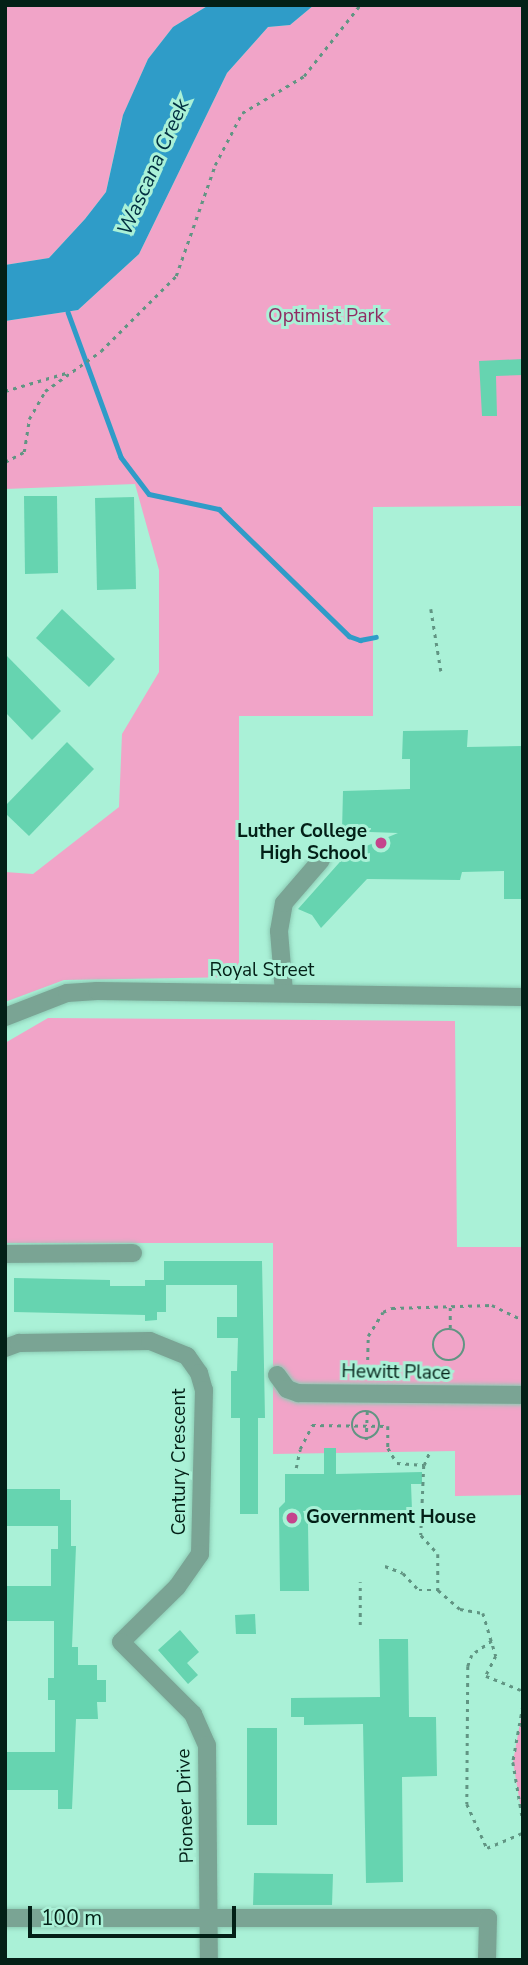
<!DOCTYPE html>
<style>
body{margin:0}
#map{position:relative;width:528px;height:1965px;overflow:hidden;background:#aaf1d7;font-family:"Nunito Sans",sans-serif}
div>[style]{position:absolute}
.green>*{inset:0;background:#f1a4c8}
.water>*{inset:0;background:#2f9cc8}
.stream>*{height:4.5px;margin:-2.25px;padding:0 2.25px;transform-origin:2.25px;border-radius:2.25px;background:#2f9cc8}
.building>*{inset:0;background:#66d4b0}
.path>*{height:2.5px;margin-top:-1.25px;transform-origin:0;background:repeating-linear-gradient(90deg,#619583 0 3.5px,transparent 0 8.5px)}
.path>.ring{margin:-1.25px;padding:0;box-sizing:content-box;background:none;border:2.5px solid #619583;border-radius:50%}
.roads{filter:drop-shadow(0 0 2px #8ccbb4) drop-shadow(0 0 2px #8ccbb4)}
.minor>*{height:18px;margin:-9px;padding:0 9px;transform-origin:9px;border-radius:9px;background:#7aa494}
.dots>*{width:19px;height:19px;translate:-50% -50%;box-sizing:border-box;border:4px solid #aaf1d7;border-radius:50%}
span{translate:-50% -50%;white-space:nowrap;text-align:center;line-height:1.15;-webkit-text-stroke:6px #aaf1d7;paint-order:stroke}
.park-label{font-size:19px;color:#8f2c63}
.poi-label{font-size:19px;color:#032017;font-weight:700}
.right{translate:-100% -50%;text-align:right}
.left{translate:0 -50%;text-align:left}
.street-label{font-size:19px;color:#032017}
.water-label{font-size:21px;color:#002e40;font-style:italic}
.frame{position:absolute;inset:0;border:7px solid #032017;pointer-events:none}
.scale{position:absolute;left:28px;top:1906px;width:208px;height:32px;box-sizing:border-box;border:4px solid #032017;border-top:0;padding-left:9px;font-size:21px;line-height:24px;white-space:nowrap;color:#032017;-webkit-text-stroke:5px #aaf1d7;paint-order:stroke}
</style>
<div id="map">
<div class="green">
<i style="clip-path:polygon(5px 5px,209px 5px,173px 27px,148px 59px,122px 118px,106px 192px,85px 219px,49px 258px,5px 265px)"></i>
<i style="clip-path:polygon(314px 5px,523px 5px,523px 506px,373px 507px,373px 716px,239px 716px,239px 977px,64px 980px,5px 1002px,5px 872px,33px 874px,119px 807px,122px 734px,159px 672px,159px 570px,135px 484px,5px 489px,5px 321px,78px 310px,139px 254px,227px 73px,268px 27px,290px 25px)"></i>
<i style="clip-path:polygon(48px 1018px,455px 1021px,457px 1247px,523px 1247px,523px 1495px,455px 1496px,455px 1451px,273px 1454px,273px 1243px,5px 1243px,5px 1043px)"></i>
<i style="clip-path:polygon(523px 1706px,523px 1821px,513px 1762px)"></i>
</div>
<div class="water">
<i style="clip-path:polygon(209px 5px,314px 5px,290px 25px,268px 27px,227px 73px,139px 254px,78px 310px,5px 321px,5px 265px,49px 258px,85px 219px,106px 192px,123px 115px,148px 59px,173px 27px)"></i>
</div>
<div class="stream">
<i style="left:68px;top:312px;width:154px;rotate:69.9deg"></i>
<i style="left:121px;top:457px;width:46px;rotate:52.9deg"></i>
<i style="left:149px;top:494px;width:72px;rotate:12.1deg"></i>
<i style="left:219px;top:509px;width:182px;rotate:44.3deg"></i>
<i style="left:349px;top:636px;width:12px;rotate:20deg"></i>
<i style="left:360px;top:640px;width:16px;rotate:-11deg"></i>
</div>
<div class="building">
<i style="clip-path:polygon(523px 359px,523px 375px,496px 376px,497px 416px,482px 416px,479px 361px)"></i>
<i style="clip-path:polygon(24px 496px,57px 496px,58px 573px,25px 574px)"></i>
<i style="clip-path:polygon(134px 497px,136px 589px,97px 590px,95px 498px)"></i>
<i style="clip-path:polygon(62px 609px,115px 659px,89px 687px,36px 638px)"></i>
<i style="clip-path:polygon(5px 654px,61px 711px,32px 740px,5px 712px)"></i>
<i style="clip-path:polygon(468px 730px,467px 747px,523px 746px,523px 899px,504px 899px,504px 871px,462px 872px,460px 880px,367px 879px,321px 928px,312px 915px,298px 909px,347px 854px,398px 833px,342px 831px,343px 791px,410px 789px,410px 759px,402px 759px,403px 731px)"></i>
<i style="clip-path:polygon(67px 742px,94px 769px,29px 836px,5px 813px,5px 806px)"></i>
<i style="clip-path:polygon(164px 1261px,262px 1261px,265px 1418px,258px 1418px,258px 1514px,240px 1514px,240px 1418px,231px 1418px,231px 1371px,237px 1371px,238px 1338px,217px 1338px,217px 1317px,237px 1317px,237px 1285px,166px 1285px,166px 1312px,157px 1312px,157px 1320px,145px 1321px,145px 1315px,14px 1312px,14px 1278px,110px 1280px,110px 1286px,145px 1286px,145px 1280px,164px 1280px)"></i>
<i style="clip-path:polygon(324px 1448px,336px 1448px,336px 1474px,422px 1472px,422px 1484px,411px 1484px,412px 1510px,303px 1511px,308px 1524px,309px 1591px,280px 1591px,279px 1508px,285px 1502px,285px 1474px,324px 1474px)"></i>
<i style="clip-path:polygon(5px 1489px,60px 1489px,60px 1500px,71px 1500px,71px 1546px,76px 1546px,72px 1647px,78px 1647px,78px 1665px,97px 1665px,97px 1680px,106px 1680px,106px 1702px,97px 1702px,98px 1719px,76px 1719px,72px 1809px,58px 1809px,58px 1790px,5px 1790px,5px 1752px,55px 1752px,55px 1700px,48px 1700px,48px 1678px,54px 1678px,54px 1621px,5px 1621px,5px 1586px,51px 1586px,51px 1549px,58px 1549px,58px 1526px,5px 1526px)"></i>
<i style="clip-path:polygon(255px 1614px,256px 1634px,236px 1634px,235px 1615px)"></i>
<i style="clip-path:polygon(180px 1630px,199px 1652px,187px 1663px,198px 1675px,188px 1684px,158px 1650px)"></i>
<i style="clip-path:polygon(379px 1639px,408px 1639px,409px 1717px,436px 1717px,437px 1776px,402px 1777px,403px 1882px,366px 1883px,363px 1724px,304px 1725px,304px 1717px,291px 1717px,291px 1698px,380px 1697px)"></i>
<i style="clip-path:polygon(247px 1728px,277px 1728px,277px 1825px,247px 1825px)"></i>
<i style="clip-path:polygon(254px 1873px,333px 1874px,332px 1905px,253px 1905px)"></i>
</div>
<div class="path">
<i style="left:5px;top:391px;width:67px;rotate:-16.5deg"></i>
<i style="left:5px;top:462px;width:21px;rotate:-28deg"></i>
<i style="left:24px;top:452px;width:33px;rotate:-81deg"></i>
<i style="left:29px;top:419px;width:32px;rotate:-60deg"></i>
<i style="left:45px;top:391px;width:69px;rotate:-35.5deg"></i>
<i style="left:101px;top:351px;width:106px;rotate:-45deg"></i>
<i style="left:176px;top:276px;width:118px;rotate:-70.6deg"></i>
<i style="left:215px;top:165px;width:59px;rotate:-62.6deg"></i>
<i style="left:242px;top:113px;width:72px;rotate:-30.8deg"></i>
<i style="left:304px;top:76px;width:90px;rotate:-51.7deg"></i>
<i style="left:431px;top:609px;width:63px;rotate:80.8deg"></i>
<i style="left:450px;top:1328px;width:24px;rotate:-90deg"></i>
<i class="ring" style="left:433px;top:1329px;width:29.5px;height:29.5px"></i>
<i style="left:367px;top:1377px;width:41px;rotate:-88.6deg"></i>
<i style="left:368px;top:1336px;width:28px;rotate:-58deg"></i>
<i style="left:383px;top:1312px;width:10px;rotate:-24deg"></i>
<i style="left:392px;top:1308px;width:100px;rotate:-1.7deg"></i>
<i style="left:492px;top:1305px;width:34px;rotate:26deg"></i>
<i class="ring" style="left:352px;top:1411px;width:25.5px;height:25.5px"></i>
<i style="left:366px;top:1440px;width:32px;rotate:-88deg"></i>
<i style="left:523px;top:1445px;width:14px;rotate:90deg"></i>
<i style="left:424px;top:1465px;width:13px;rotate:-67deg"></i>
<i style="left:296px;top:1468px;width:19px;rotate:-78deg"></i>
<i style="left:300px;top:1449px;width:27px;rotate:-63deg"></i>
<i style="left:312px;top:1425px;width:76px;rotate:0.8deg"></i>
<i style="left:388px;top:1426px;width:22px;rotate:90deg"></i>
<i style="left:388px;top:1448px;width:17px;rotate:59deg"></i>
<i style="left:397px;top:1463px;width:27px;rotate:4deg"></i>
<i style="left:424px;top:1465px;width:70px;rotate:92.5deg"></i>
<i style="left:421px;top:1535px;width:25px;rotate:48deg"></i>
<i style="left:438px;top:1554px;width:36px;rotate:90deg"></i>
<i style="left:438px;top:1590px;width:29px;rotate:41deg"></i>
<i style="left:460px;top:1609px;width:23px;rotate:10deg"></i>
<i style="left:483px;top:1613px;width:45px;rotate:73.2deg"></i>
<i style="left:496px;top:1656px;width:22px;rotate:117deg"></i>
<i style="left:486px;top:1676px;width:40px;rotate:22deg"></i>
<i style="left:385px;top:1566px;width:19px;rotate:21deg"></i>
<i style="left:403px;top:1573px;width:23px;rotate:47deg"></i>
<i style="left:419px;top:1590px;width:19px"></i>
<i style="left:360px;top:1625px;width:43px;rotate:-90deg"></i>
<i style="left:492px;top:1641px;width:24px;rotate:145deg"></i>
<i style="left:472px;top:1655px;width:12px;rotate:110deg"></i>
<i style="left:468px;top:1666px;width:138px;rotate:90.4deg"></i>
<i style="left:467px;top:1804px;width:48px;rotate:65.6deg"></i>
<i style="left:487px;top:1848px;width:39px;rotate:-23deg"></i>
<i style="left:523px;top:1706px;width:57px;rotate:100.1deg"></i>
<i style="left:513px;top:1762px;width:60px;rotate:80.4deg"></i>
</div>
<div class="roads">
<div class="minor">
<i style="left:284px;top:992px;width:61px;rotate:-94.7deg"></i>
<i style="left:279px;top:931px;width:28px;rotate:-80deg"></i>
<i style="left:284px;top:903px;width:57px;rotate:-49.3deg"></i>
<i style="left:5px;top:1017px;width:66px;rotate:-21.2deg"></i>
<i style="left:67px;top:993px;width:30px;rotate:-4deg"></i>
<i style="left:97px;top:991px;width:426px;rotate:0.8deg"></i>
<i style="left:5px;top:1254px;width:128px;rotate:-0.4deg"></i>
<i style="left:5px;top:1348px;width:15px;rotate:-20deg"></i>
<i style="left:19px;top:1343px;width:131px;rotate:-0.9deg"></i>
<i style="left:150px;top:1341px;width:40px;rotate:22deg"></i>
<i style="left:187px;top:1356px;width:21px;rotate:55deg"></i>
<i style="left:199px;top:1373px;width:18px;rotate:74deg"></i>
<i style="left:204px;top:1390px;width:164px;rotate:91.4deg"></i>
<i style="left:200px;top:1554px;width:40px;rotate:124.9deg"></i>
<i style="left:177px;top:1587px;width:78px;rotate:135.5deg"></i>
<i style="left:121px;top:1642px;width:102px;rotate:45deg"></i>
<i style="left:193px;top:1714px;width:34px;rotate:66deg"></i>
<i style="left:207px;top:1745px;width:215px;rotate:89.5deg"></i>
<i style="left:277px;top:1375px;width:17px;rotate:54deg"></i>
<i style="left:287px;top:1389px;width:12px;rotate:20deg"></i>
<i style="left:298px;top:1393px;width:225px;rotate:0.5deg"></i>
<i style="left:5px;top:1918px;width:483px"></i>
<i style="left:488px;top:1918px;width:42px;rotate:91.4deg"></i>
</div>
</div>
<div class="dots">
<i style="left:381px;top:843px;background:#c5448c"></i>
<i style="left:292px;top:1518px;background:#c5448c"></i>
</div>
<div class="park-label">
<span style="left:326px;top:317px">Optimist Park</span>
</div>
<div class="poi-label">
<span class="right" style="left:367px;top:843px">Luther College<br>High School</span>
<span class="left" style="left:306px;top:1518px">Government House</span>
</div>
<div class="street-label">
<span style="left:262px;top:971px">Royal Street</span>
<span style="left:396px;top:1373px;rotate:1deg">Hewitt Place</span>
<span style="left:180px;top:1462px;rotate:-90deg">Century Crescent</span>
<span style="left:186px;top:1806px;rotate:-92deg">Pioneer Drive</span>
</div>
<div class="water-label">
<span style="left:153px;top:167px;rotate:-66deg">Wascana Creek</span>
</div>
<div class="frame"></div>
<div class="scale">100 m</div>
</div>
